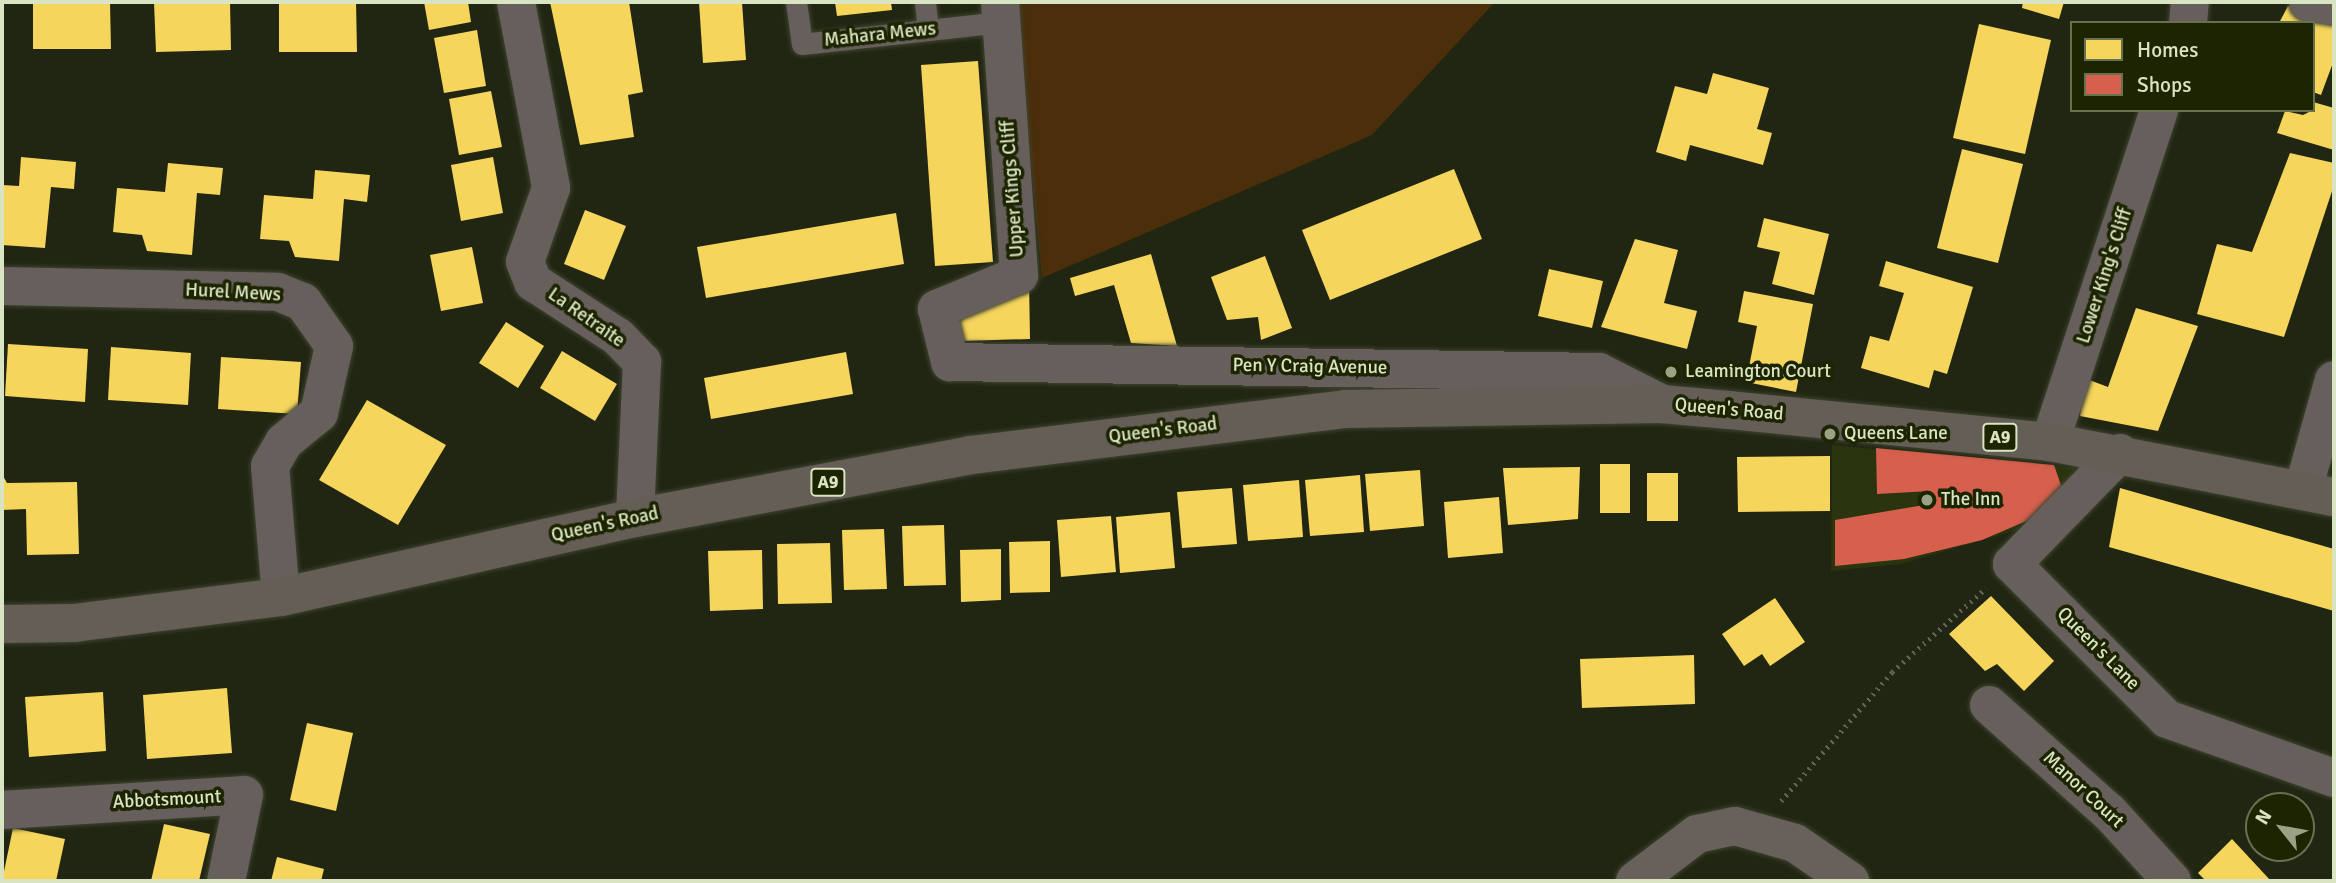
<!DOCTYPE html>
<style>
body{margin:0}
#map{position:relative;width:2336px;height:883px;overflow:hidden;background:#212612;font-family:Signika,sans-serif}
div>[style]{position:absolute}
.built>*{inset:0;background:#2a340e}
.green>*{inset:0;background:#4b2e0a}
.homes>*{inset:0;background:#f6d55c}
.shops>*{inset:0;background:#d6604d}
.path>*{height:4.5px;margin-top:-2.25px;transform-origin:0;background:repeating-linear-gradient(90deg,#636159 0 2px,transparent 0 7px)}
.roads{filter:drop-shadow(0 0 2px #3e4330) drop-shadow(0 0 2px #3e4330)}
.service>*{height:21px;margin:-10.5px;padding:0 10.5px;transform-origin:10.5px;border-radius:10.5px;background:#665f5c}
.minor>*{height:38px;margin:-19px;padding:0 19px;transform-origin:19px;border-radius:19px;background:#665f5c}
.secondary>*{height:38px;margin:-19px;padding:0 19px;transform-origin:19px;border-radius:19px;background:#68615b}
.primary>*{height:38px;margin:-19px;padding:0 19px;transform-origin:19px;border-radius:19px;background:#655e57}
.dots>*{width:19px;height:19px;translate:-50% -50%;box-sizing:border-box;border:4px solid #1c2401;border-radius:50%}
span{translate:-50% -50%;white-space:nowrap;text-align:center;line-height:1.15;-webkit-text-stroke:7px #1c2401;paint-order:stroke}
.shield-label span{padding:2px 5px;background:#1c2401;border:2px solid;border-radius:5px;-webkit-text-stroke-width:0}
.shield-label{font-size:18px;color:#d9e4c2;font-weight:700}
.street-label{font-size:19px;color:#d9e4c2}
.poi-label{font-size:19px;color:#d9e4c2}
.left{translate:0 -50%;text-align:left}
.frame{position:absolute;inset:0;border:4px solid #d9e4c2;pointer-events:none}
.legend{position:absolute;left:2070px;top:21px;width:245px;height:91px;box-sizing:border-box;background:#1c2401;border:2px solid #68714e;margin:0;padding:9px 12px;list-style:none;font-size:21px;color:#d9e4c2}
.legend li{display:flex;align-items:center;gap:14px;height:35px}
.legend b{width:35px;border:2px solid #68714e}
.north{position:absolute;left:2245px;top:792px;width:70px;height:70px;box-sizing:border-box;background:#1c2401;border:2px solid #68714e;border-radius:50%;rotate:301deg;font-size:19px;font-weight:700;line-height:28px;text-align:center;color:#d9e4c2}
.north::after{content:'';display:block;margin:auto;width:24px;height:32px;background:#99a284;clip-path:polygon(50% 0,100% 100%,50% 72%,0 100%)}
</style>
<div id="map">
<div class="built">
<i style="clip-path:polygon(1832px 445px,2074px 468px,2068px 492px,2044px 522px,1900px 564px,1831px 571px)"></i>
</div>
<div class="green">
<i style="clip-path:polygon(1015px 2px,1495px 2px,1372px 135px,1042px 278px)"></i>
</div>
<div class="homes">
<i style="clip-path:polygon(110px 2px,111px 49px,33px 49px,33px 3px)"></i>
<i style="clip-path:polygon(154px 2px,230px 2px,231px 50px,156px 52px)"></i>
<i style="clip-path:polygon(279px 2px,356px 2px,357px 52px,279px 52px)"></i>
<i style="clip-path:polygon(424px 2px,468px 2px,471px 22px,429px 30px)"></i>
<i style="clip-path:polygon(550px 2px,629px 2px,643px 92px,628px 95px,634px 137px,580px 145px)"></i>
<i style="clip-path:polygon(699px 2px,742px 2px,746px 60px,703px 63px)"></i>
<i style="clip-path:polygon(835px 2px,891px 2px,892px 10px,837px 16px)"></i>
<i style="clip-path:polygon(2023px 2px,2064px 2px,2059px 19px,2022px 8px)"></i>
<i style="clip-path:polygon(2288px 6px,2334px 22px,2334px 60px,2321px 95px,2313px 92px,2313px 23px,2279px 23px)"></i>
<i style="clip-path:polygon(1979px 24px,2051px 40px,2025px 154px,1953px 138px)"></i>
<i style="clip-path:polygon(477px 30px,486px 86px,444px 93px,434px 38px)"></i>
<i style="clip-path:polygon(978px 61px,993px 262px,935px 266px,921px 65px)"></i>
<i style="clip-path:polygon(1713px 73px,1769px 88px,1757px 129px,1772px 133px,1763px 165px,1690px 145px,1686px 161px,1656px 152px,1675px 86px,1707px 94px)"></i>
<i style="clip-path:polygon(491px 91px,502px 147px,459px 155px,449px 99px)"></i>
<i style="clip-path:polygon(2313px 102px,2334px 108px,2334px 150px,2277px 133px,2285px 111px,2303px 115px,2313px 110px)"></i>
<i style="clip-path:polygon(1962px 149px,2023px 164px,1998px 263px,1937px 248px)"></i>
<i style="clip-path:polygon(2290px 153px,2334px 163px,2334px 185px,2284px 337px,2197px 314px,2217px 244px,2252px 252px)"></i>
<i style="clip-path:polygon(21px 157px,76px 162px,74px 189px,51px 187px,45px 248px,2px 245px,2px 185px,19px 186px)"></i>
<i style="clip-path:polygon(493px 157px,503px 213px,461px 221px,451px 165px)"></i>
<i style="clip-path:polygon(168px 163px,223px 168px,220px 195px,197px 193px,192px 255px,147px 251px,142px 235px,113px 232px,117px 188px,165px 192px)"></i>
<i style="clip-path:polygon(1454px 169px,1482px 239px,1330px 300px,1302px 230px)"></i>
<i style="clip-path:polygon(315px 170px,370px 175px,367px 202px,344px 199px,339px 261px,295px 257px,289px 241px,260px 239px,264px 195px,313px 199px)"></i>
<i style="clip-path:polygon(585px 210px,626px 226px,604px 280px,564px 264px)"></i>
<i style="clip-path:polygon(896px 213px,904px 264px,706px 298px,697px 247px)"></i>
<i style="clip-path:polygon(1764px 218px,1829px 234px,1814px 295px,1772px 284px,1780px 252px,1757px 247px)"></i>
<i style="clip-path:polygon(1635px 239px,1678px 250px,1664px 303px,1697px 311px,1687px 349px,1601px 327px)"></i>
<i style="clip-path:polygon(472px 247px,483px 303px,441px 311px,430px 255px)"></i>
<i style="clip-path:polygon(1151px 254px,1177px 346px,1131px 343px,1114px 285px,1075px 296px,1070px 278px)"></i>
<i style="clip-path:polygon(1265px 256px,1292px 328px,1261px 340px,1258px 317px,1227px 320px,1211px 277px)"></i>
<i style="clip-path:polygon(1886px 261px,1973px 287px,1947px 374px,1934px 370px,1929px 388px,1861px 368px,1870px 336px,1889px 341px,1904px 293px,1879px 286px)"></i>
<i style="clip-path:polygon(1549px 269px,1603px 281px,1592px 328px,1538px 316px)"></i>
<i style="clip-path:polygon(1029px 281px,1030px 339px,963px 341px,952px 307px)"></i>
<i style="clip-path:polygon(1744px 291px,1813px 304px,1796px 392px,1746px 382px,1757px 326px,1738px 322px)"></i>
<i style="clip-path:polygon(2136px 308px,2198px 326px,2158px 431px,2080px 416px,2084px 378px,2108px 387px)"></i>
<i style="clip-path:polygon(506px 322px,544px 346px,518px 388px,479px 363px)"></i>
<i style="clip-path:polygon(8px 344px,88px 349px,85px 402px,5px 396px)"></i>
<i style="clip-path:polygon(111px 347px,191px 353px,188px 405px,108px 400px)"></i>
<i style="clip-path:polygon(562px 351px,617px 384px,595px 421px,540px 388px)"></i>
<i style="clip-path:polygon(846px 352px,853px 394px,711px 419px,704px 378px)"></i>
<i style="clip-path:polygon(221px 357px,301px 362px,297px 414px,218px 409px)"></i>
<i style="clip-path:polygon(367px 400px,446px 445px,398px 525px,319px 480px)"></i>
<i style="clip-path:polygon(1830px 456px,1830px 511px,1738px 512px,1737px 457px)"></i>
<i style="clip-path:polygon(1600px 464px,1630px 464px,1630px 513px,1600px 513px)"></i>
<i style="clip-path:polygon(1580px 467px,1578px 519px,1508px 525px,1503px 468px)"></i>
<i style="clip-path:polygon(1420px 470px,1424px 526px,1370px 531px,1365px 474px)"></i>
<i style="clip-path:polygon(1647px 473px,1678px 473px,1678px 521px,1647px 521px)"></i>
<i style="clip-path:polygon(2px 474px,7px 483px,77px 482px,79px 554px,27px 555px,26px 509px,2px 510px)"></i>
<i style="clip-path:polygon(1360px 475px,1364px 532px,1310px 536px,1305px 480px)"></i>
<i style="clip-path:polygon(1299px 480px,1303px 537px,1248px 541px,1243px 485px)"></i>
<i style="clip-path:polygon(1232px 488px,1237px 544px,1182px 548px,1177px 492px)"></i>
<i style="clip-path:polygon(2120px 488px,2334px 549px,2334px 611px,2109px 547px)"></i>
<i style="clip-path:polygon(1499px 497px,1503px 553px,1448px 558px,1444px 502px)"></i>
<i style="clip-path:polygon(1170px 512px,1175px 568px,1120px 573px,1116px 517px)"></i>
<i style="clip-path:polygon(1111px 516px,1116px 572px,1061px 577px,1057px 520px)"></i>
<i style="clip-path:polygon(944px 525px,946px 585px,904px 586px,902px 526px)"></i>
<i style="clip-path:polygon(884px 529px,887px 589px,844px 590px,842px 530px)"></i>
<i style="clip-path:polygon(1050px 541px,1050px 592px,1010px 593px,1009px 542px)"></i>
<i style="clip-path:polygon(830px 543px,832px 603px,778px 604px,777px 544px)"></i>
<i style="clip-path:polygon(1001px 549px,1001px 600px,961px 602px,960px 550px)"></i>
<i style="clip-path:polygon(762px 550px,763px 609px,710px 611px,708px 551px)"></i>
<i style="clip-path:polygon(1991px 596px,2054px 661px,2024px 691px,1997px 664px,1985px 671px,1949px 634px)"></i>
<i style="clip-path:polygon(1775px 598px,1805px 642px,1770px 666px,1762px 654px,1744px 666px,1722px 634px)"></i>
<i style="clip-path:polygon(1694px 655px,1695px 704px,1582px 708px,1580px 659px)"></i>
<i style="clip-path:polygon(227px 688px,232px 753px,147px 759px,143px 695px)"></i>
<i style="clip-path:polygon(103px 692px,106px 751px,29px 757px,25px 697px)"></i>
<i style="clip-path:polygon(307px 723px,353px 733px,336px 811px,290px 800px)"></i>
<i style="clip-path:polygon(164px 824px,210px 834px,199px 881px,151px 881px)"></i>
<i style="clip-path:polygon(13px 828px,65px 839px,56px 881px,2px 881px)"></i>
<i style="clip-path:polygon(2232px 839px,2271px 881px,2206px 881px,2198px 873px)"></i>
<i style="clip-path:polygon(277px 857px,324px 869px,321px 881px,271px 881px)"></i>
</div>
<div class="shops">
<i style="clip-path:polygon(1876px 448px,2054px 465px,2063px 491px,2043px 514px,1982px 540px,1904px 559px,1835px 566px,1835px 520px,1930px 504px,1931px 491px,1877px 494px)"></i>
</div>
<div class="path">
<i style="left:1781px;top:801px;width:170px;rotate:-49.3deg"></i>
<i style="left:1892px;top:672px;width:126px;rotate:-41.8deg"></i>
</div>
<div class="roads">
<div class="service">
<i style="left:796px;top:2px;width:42px;rotate:81.9deg"></i>
<i style="left:802px;top:44px;width:200px;rotate:-6.3deg"></i>
<i style="left:925px;top:2px;width:28px;rotate:84deg"></i>
</div>
<div class="minor">
<i style="left:516px;top:2px;width:189px;rotate:79.3deg"></i>
<i style="left:551px;top:188px;width:78px;rotate:109.4deg"></i>
<i style="left:525px;top:262px;width:22px;rotate:68deg"></i>
<i style="left:533px;top:282px;width:101px;rotate:32.9deg"></i>
<i style="left:618px;top:337px;width:35px;rotate:46deg"></i>
<i style="left:642px;top:362px;width:156px;rotate:92.6deg"></i>
<i style="left:1000px;top:2px;width:274px;rotate:86deg"></i>
<i style="left:1019px;top:275px;width:89px;rotate:157.5deg"></i>
<i style="left:937px;top:309px;width:55px;rotate:76.2deg"></i>
<i style="left:950px;top:362px;width:649px;rotate:0.88deg"></i>
<i style="left:1599px;top:372px;width:71px;rotate:26.9deg"></i>
<i style="left:2308px;top:2px;width:26px;rotate:9deg"></i>
<i style="left:2188px;top:23px;width:21px;rotate:-85deg"></i>
<i style="left:2px;top:286px;width:276px;rotate:1.2deg"></i>
<i style="left:278px;top:292px;width:27px;rotate:22deg"></i>
<i style="left:303px;top:302px;width:54px;rotate:54.8deg"></i>
<i style="left:334px;top:346px;width:69px;rotate:102.6deg"></i>
<i style="left:319px;top:413px;width:45px;rotate:140.4deg"></i>
<i style="left:284px;top:442px;width:28px;rotate:120deg"></i>
<i style="left:270px;top:466px;width:131px;rotate:85.2deg"></i>
<i style="left:2050px;top:442px;width:349px;rotate:-71.8deg"></i>
<i style="left:2120px;top:453px;width:155px;rotate:134.2deg"></i>
<i style="left:2012px;top:564px;width:219px;rotate:45deg"></i>
<i style="left:2167px;top:719px;width:177px;rotate:19.5deg"></i>
<i style="left:2303px;top:490px;width:114px;rotate:-74.3deg"></i>
<i style="left:1989px;top:705px;width:162px;rotate:41.8deg"></i>
<i style="left:2110px;top:813px;width:92px;rotate:47.6deg"></i>
<i style="left:2px;top:810px;width:242px;rotate:-3.5deg"></i>
<i style="left:244px;top:795px;width:88px;rotate:101.8deg"></i>
</div>
<div class="secondary">
<i style="left:1635px;top:881px;width:78px;rotate:-37.2deg"></i>
<i style="left:1697px;top:834px;width:39px;rotate:-12deg"></i>
<i style="left:1735px;top:826px;width:62px;rotate:15.8deg"></i>
<i style="left:1795px;top:843px;width:67px;rotate:34.6deg"></i>
</div>
<div class="primary">
<i style="left:2px;top:624px;width:72px;rotate:-0.8deg"></i>
<i style="left:74px;top:623px;width:209px;rotate:-7.2deg"></i>
<i style="left:281px;top:597px;width:363px;rotate:-12.6deg"></i>
<i style="left:635px;top:518px;width:342px;rotate:-10.6deg"></i>
<i style="left:971px;top:455px;width:377px;rotate:-7deg"></i>
<i style="left:1345px;top:409px;width:317px;rotate:-0.9deg"></i>
<i style="left:1662px;top:404px;width:67px;rotate:5.1deg"></i>
<i style="left:1729px;top:410px;width:323px;rotate:5.7deg"></i>
<i style="left:2050px;top:442px;width:289px;rotate:11deg"></i>
</div>
</div>
<div class="dots">
<i style="left:1671px;top:372px;background:#99a284"></i>
<i style="left:1830px;top:434px;background:#99a284"></i>
<i style="left:1927px;top:500px;background:#99a284"></i>
</div>
<div class="shield-label">
<span style="left:2000px;top:437px">A9</span>
<span style="left:828px;top:482px">A9</span>
</div>
<div class="street-label">
<span style="left:880px;top:35px;rotate:-6deg">Mahara Mews</span>
<span style="left:1013px;top:189px;rotate:-94deg">Upper Kings Cliff</span>
<span style="left:2105px;top:276px;rotate:-72deg">Lower King's Cliff</span>
<span style="left:233px;top:293px;rotate:3deg">Hurel Mews</span>
<span style="left:586px;top:318px;rotate:35deg">La Retraite</span>
<span style="left:1310px;top:367px;rotate:1deg">Pen Y Craig Avenue</span>
<span style="left:1729px;top:410px;rotate:5deg">Queen's Road</span>
<span style="left:1163px;top:431px;rotate:-7deg">Queen's Road</span>
<span style="left:605px;top:525px;rotate:-12deg">Queen's Road</span>
<span style="left:2098px;top:649px;rotate:45deg">Queen's Lane</span>
<span style="left:2083px;top:790px;rotate:43deg">Manor Court</span>
<span style="left:167px;top:800px;rotate:-3deg">Abbotsmount</span>
</div>
<div class="poi-label">
<span class="left" style="left:1685px;top:372px">Leamington Court</span>
<span class="left" style="left:1844px;top:434px">Queens Lane</span>
<span class="left" style="left:1941px;top:500px">The Inn</span>
</div>
<div class="frame"></div>
<ul class="legend">
<li><b style="height:19px;background:#f6d55c"></b>Homes</li>
<li><b style="height:19px;background:#d6604d"></b>Shops</li>
</ul>
<div class="north">N</div>
</div>
